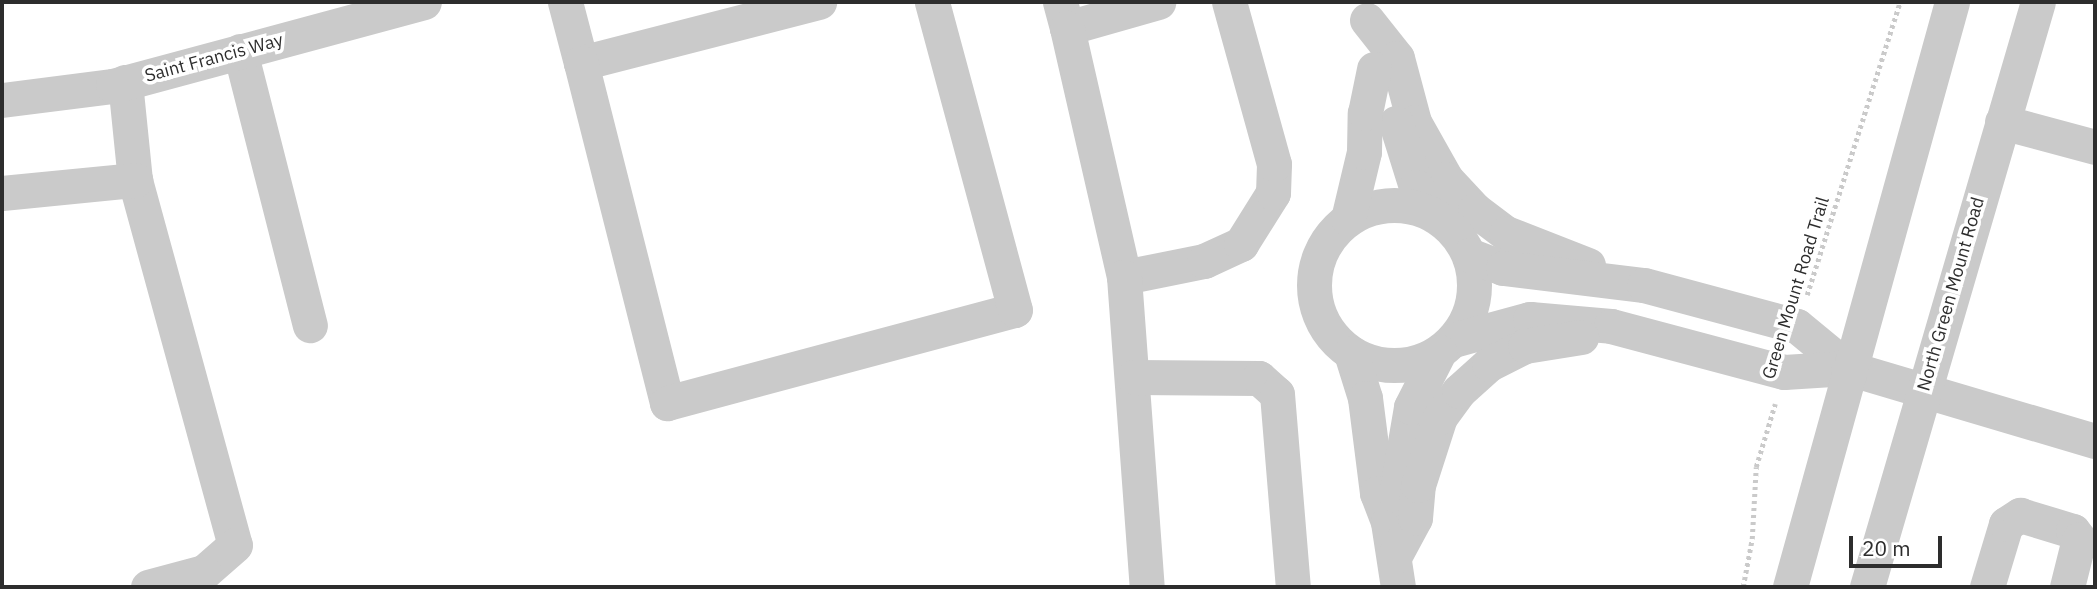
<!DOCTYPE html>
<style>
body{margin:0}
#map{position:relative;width:2097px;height:589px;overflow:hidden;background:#fff;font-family:"IBM Plex Sans",sans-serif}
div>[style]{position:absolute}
.path>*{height:4.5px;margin-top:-2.25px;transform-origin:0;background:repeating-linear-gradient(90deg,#cacaca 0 3.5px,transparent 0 7px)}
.minor>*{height:35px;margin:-17.5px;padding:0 17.5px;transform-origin:17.5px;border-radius:17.5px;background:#cacaca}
.minor>.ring{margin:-17.5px;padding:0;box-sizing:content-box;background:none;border:35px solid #cacaca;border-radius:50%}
span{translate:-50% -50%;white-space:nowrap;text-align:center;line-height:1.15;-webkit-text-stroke:7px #fff;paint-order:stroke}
.street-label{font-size:18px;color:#2d2d2d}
.frame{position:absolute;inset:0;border:4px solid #2d2d2d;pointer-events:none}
.scale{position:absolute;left:1849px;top:536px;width:93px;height:32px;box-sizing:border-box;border:4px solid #2d2d2d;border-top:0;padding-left:9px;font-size:21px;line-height:24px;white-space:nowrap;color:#2d2d2d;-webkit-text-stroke:5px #fff;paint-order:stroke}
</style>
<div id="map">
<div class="path">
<i style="left:1807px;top:295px;width:307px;rotate:-72.4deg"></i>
<i style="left:1743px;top:587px;width:49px;rotate:-79.4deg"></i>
<i style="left:1752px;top:539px;width:72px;rotate:-86.8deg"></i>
<i style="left:1756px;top:467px;width:66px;rotate:-73.2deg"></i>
</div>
<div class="minor">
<i style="left:565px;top:2px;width:63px;rotate:75.3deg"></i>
<i style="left:581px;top:63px;width:246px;rotate:-14.4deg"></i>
<i style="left:1060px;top:2px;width:27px;rotate:75deg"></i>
<i style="left:1067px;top:28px;width:95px;rotate:-15.9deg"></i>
<i style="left:1367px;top:20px;width:48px;rotate:51.7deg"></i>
<i style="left:1397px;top:58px;width:66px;rotate:75.1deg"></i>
<i style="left:1414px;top:122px;width:65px;rotate:60.7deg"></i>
<i style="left:1446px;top:179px;width:42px;rotate:46.9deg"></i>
<i style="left:1475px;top:210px;width:39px;rotate:37deg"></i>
<i style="left:1506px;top:233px;width:88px;rotate:21.3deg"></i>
<i style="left:1067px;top:28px;width:255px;rotate:77.1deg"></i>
<i style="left:1124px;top:277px;width:82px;rotate:-11.3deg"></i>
<i style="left:1204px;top:261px;width:41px;rotate:-24.7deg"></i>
<i style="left:1241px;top:244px;width:60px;rotate:-57.9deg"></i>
<i style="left:1273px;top:193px;width:29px;rotate:-88deg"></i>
<i style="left:1274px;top:164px;width:168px;rotate:-105.5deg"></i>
<i style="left:240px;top:51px;width:283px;rotate:75.7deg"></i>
<i style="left:581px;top:63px;width:351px;rotate:75.8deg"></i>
<i style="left:667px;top:403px;width:360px;rotate:-15deg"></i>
<i style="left:1015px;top:310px;width:319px;rotate:-105.1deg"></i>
<i style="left:125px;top:82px;width:99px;rotate:84.2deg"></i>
<i style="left:135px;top:180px;width:378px;rotate:74.7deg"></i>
<i style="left:235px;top:545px;width:41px;rotate:138.9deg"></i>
<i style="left:204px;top:572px;width:58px;rotate:165deg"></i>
<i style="left:2px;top:100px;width:112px;rotate:-7.2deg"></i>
<i style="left:113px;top:86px;width:322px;rotate:-15.1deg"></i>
<i style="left:2002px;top:122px;width:96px;rotate:15deg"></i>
<i style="left:1396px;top:123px;width:67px;rotate:72.6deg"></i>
<i style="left:1416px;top:187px;width:33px;rotate:57deg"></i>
<i style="left:2px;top:193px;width:134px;rotate:-5.6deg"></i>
<i class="ring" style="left:1314px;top:205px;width:125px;height:125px"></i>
<i style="left:1348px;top:219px;width:69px;rotate:-76.6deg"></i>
<i style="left:1364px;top:152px;width:39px;rotate:-89deg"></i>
<i style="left:1365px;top:113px;width:45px;rotate:-78.4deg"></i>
<i style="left:1469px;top:255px;width:36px;rotate:21deg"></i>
<i style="left:1503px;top:268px;width:142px;rotate:6.9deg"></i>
<i style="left:1644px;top:285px;width:158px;rotate:15deg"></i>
<i style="left:1797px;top:326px;width:66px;rotate:39.5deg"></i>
<i style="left:1124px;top:277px;width:311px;rotate:85.8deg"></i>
<i style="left:1453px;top:340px;width:80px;rotate:-15.3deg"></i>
<i style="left:1530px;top:319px;width:81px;rotate:4.9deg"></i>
<i style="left:1611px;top:326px;width:179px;rotate:14.9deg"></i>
<i style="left:1784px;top:372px;width:64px;rotate:-3.6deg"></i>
<i style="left:1848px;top:368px;width:258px;rotate:16.5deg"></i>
<i style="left:1351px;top:353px;width:47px;rotate:72.7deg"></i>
<i style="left:1365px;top:398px;width:96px;rotate:82.8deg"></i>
<i style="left:1377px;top:493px;width:31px;rotate:69deg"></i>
<i style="left:1388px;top:522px;width:66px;rotate:81.3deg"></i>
<i style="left:1134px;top:377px;width:125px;rotate:0.5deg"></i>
<i style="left:1259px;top:378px;width:24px;rotate:42deg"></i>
<i style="left:1277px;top:394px;width:194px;rotate:85.3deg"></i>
<i style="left:1396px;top:495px;width:89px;rotate:-80.3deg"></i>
<i style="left:1411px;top:407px;width:62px;rotate:-63deg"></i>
<i style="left:1394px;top:557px;width:44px;rotate:-61.7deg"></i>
<i style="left:1415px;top:518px;width:33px;rotate:-85deg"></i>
<i style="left:1418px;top:485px;width:71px;rotate:-72.1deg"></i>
<i style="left:1440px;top:417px;width:32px;rotate:-54deg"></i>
<i style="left:1459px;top:391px;width:40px;rotate:-42deg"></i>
<i style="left:1489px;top:364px;width:40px;rotate:-26.6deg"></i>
<i style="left:1525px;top:346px;width:57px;rotate:-9.1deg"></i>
<i style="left:1790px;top:587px;width:607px;rotate:-74.52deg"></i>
<i style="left:1867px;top:587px;width:609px;rotate:-73.71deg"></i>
<i style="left:1987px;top:587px;width:66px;rotate:-73.2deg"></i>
<i style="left:2006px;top:524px;width:17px;rotate:-33deg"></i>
<i style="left:2020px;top:515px;width:55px;rotate:16.8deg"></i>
<i style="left:2073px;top:531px;width:10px;rotate:53deg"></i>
<i style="left:2079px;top:539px;width:49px;rotate:104deg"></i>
</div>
<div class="street-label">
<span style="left:214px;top:58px;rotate:-15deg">Saint Francis Way</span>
<span style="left:1796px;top:288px;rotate:-73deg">Green Mount Road Trail</span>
<span style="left:1951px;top:294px;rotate:-74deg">North Green Mount Road</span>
</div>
<div class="frame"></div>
<div class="scale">20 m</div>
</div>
